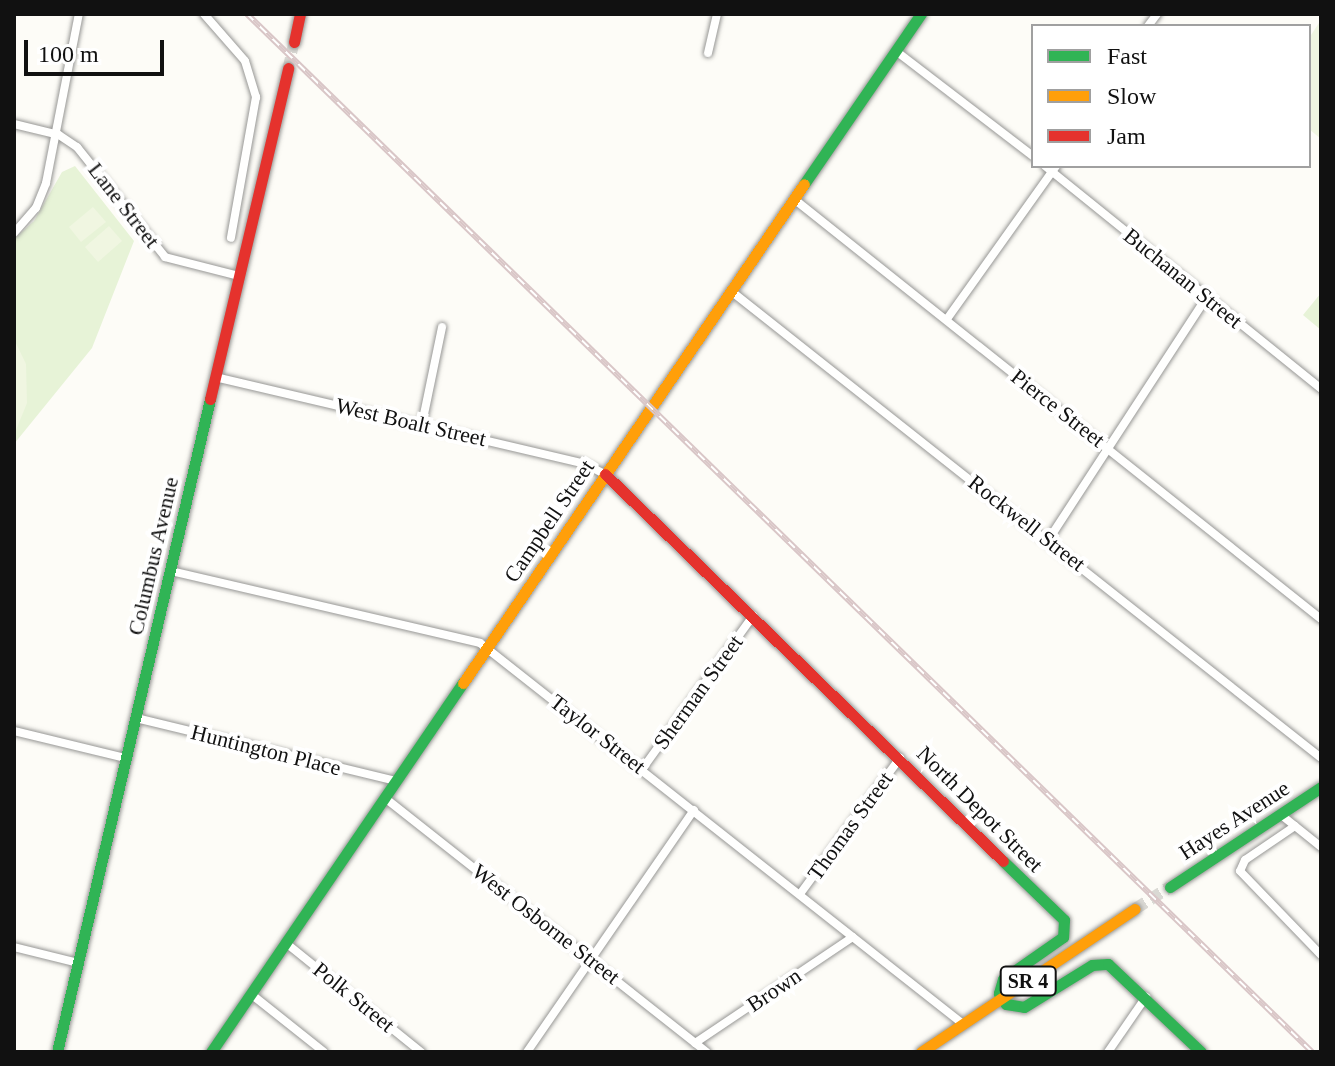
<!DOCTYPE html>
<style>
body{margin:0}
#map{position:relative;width:1335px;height:1066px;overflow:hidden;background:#fdfcf7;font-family:"Times New Roman",serif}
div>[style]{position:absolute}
.green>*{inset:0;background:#e7f3d7}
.pitch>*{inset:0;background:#f0f6e1}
.secondary-tunnel>*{height:11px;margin-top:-5.5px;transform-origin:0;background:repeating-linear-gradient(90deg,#dad9d4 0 11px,transparent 0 16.5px)}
.primary-tunnel>*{height:12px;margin-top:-6px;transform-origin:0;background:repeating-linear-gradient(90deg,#dad9d4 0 12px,transparent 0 18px)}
.roads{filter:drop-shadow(0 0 2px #979795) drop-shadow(0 0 2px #979795)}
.street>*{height:8px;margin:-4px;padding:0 4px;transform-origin:4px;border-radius:4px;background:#fffffe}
.fast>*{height:11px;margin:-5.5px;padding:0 5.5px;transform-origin:5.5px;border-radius:5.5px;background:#30b455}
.slow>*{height:11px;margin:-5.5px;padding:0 5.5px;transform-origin:5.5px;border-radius:5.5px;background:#ff9f0a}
.jam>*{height:11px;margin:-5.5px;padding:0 5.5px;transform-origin:5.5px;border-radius:5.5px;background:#e5322d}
.rail>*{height:6px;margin-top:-3px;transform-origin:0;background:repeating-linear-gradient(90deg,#fff 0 9px,#d9c6c7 0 18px);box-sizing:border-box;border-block:2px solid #d9c6c7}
span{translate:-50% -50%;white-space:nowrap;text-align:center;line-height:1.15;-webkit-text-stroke:8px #fff;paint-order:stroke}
.shield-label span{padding:2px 6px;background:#fff;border:2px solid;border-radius:6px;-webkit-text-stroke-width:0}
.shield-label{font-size:20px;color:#111;font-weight:700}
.street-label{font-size:22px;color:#111}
.frame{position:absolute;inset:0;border:16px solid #111;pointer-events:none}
.legend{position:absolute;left:1031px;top:24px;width:280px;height:144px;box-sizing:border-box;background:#fff;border:2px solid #a0a0a0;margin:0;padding:10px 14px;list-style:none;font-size:24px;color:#111}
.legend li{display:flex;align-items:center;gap:16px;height:40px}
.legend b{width:40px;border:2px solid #a0a0a0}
.scale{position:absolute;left:24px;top:40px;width:140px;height:36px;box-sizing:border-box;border:4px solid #111;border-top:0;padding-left:10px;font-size:24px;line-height:28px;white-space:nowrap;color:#111;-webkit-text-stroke:6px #fff;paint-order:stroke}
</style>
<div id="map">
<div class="green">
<i style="clip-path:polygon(75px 166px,134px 241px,92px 348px,14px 444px,14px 239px,34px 221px,62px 172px)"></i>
<i style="clip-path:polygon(1321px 293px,1321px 330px,1303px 315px)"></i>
</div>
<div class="pitch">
<i style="clip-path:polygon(1321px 20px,1321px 139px,1309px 129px,1309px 38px)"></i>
<i style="clip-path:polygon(93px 207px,106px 222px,81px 242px,69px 227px)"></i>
<i style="clip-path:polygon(109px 226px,122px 241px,98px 262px,85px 247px)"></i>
<i style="clip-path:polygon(14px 339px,26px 364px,27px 403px,14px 435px)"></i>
</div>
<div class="secondary-tunnel">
<i style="left:288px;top:68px;width:27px;rotate:-77deg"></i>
</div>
<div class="primary-tunnel">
<i style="left:1135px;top:909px;width:41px;rotate:-32.2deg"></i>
</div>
<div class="roads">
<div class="street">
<i style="left:204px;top:14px;width:62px;rotate:48.9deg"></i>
<i style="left:245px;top:61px;width:38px;rotate:73deg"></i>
<i style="left:256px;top:97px;width:143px;rotate:100.1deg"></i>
<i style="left:1148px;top:26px;width:15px;rotate:-53deg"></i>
<i style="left:896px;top:51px;width:173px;rotate:37.5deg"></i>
<i style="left:708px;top:53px;width:40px;rotate:-77deg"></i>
<i style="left:14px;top:124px;width:46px;rotate:13.7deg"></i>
<i style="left:59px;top:135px;width:22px;rotate:34deg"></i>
<i style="left:77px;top:147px;width:141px;rotate:51.3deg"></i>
<i style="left:165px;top:257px;width:76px;rotate:14.4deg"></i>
<i style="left:1045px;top:166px;width:355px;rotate:38.9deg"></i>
<i style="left:794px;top:199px;width:674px;rotate:38.55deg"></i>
<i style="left:14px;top:233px;width:33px;rotate:-49deg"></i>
<i style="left:36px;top:208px;width:27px;rotate:-68deg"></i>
<i style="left:46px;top:183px;width:172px;rotate:-79deg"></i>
<i style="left:731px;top:291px;width:752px;rotate:38.36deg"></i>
<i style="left:947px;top:319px;width:188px;rotate:-54.5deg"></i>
<i style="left:215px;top:377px;width:378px;rotate:13.2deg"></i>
<i style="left:583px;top:463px;width:25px;rotate:27deg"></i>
<i style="left:422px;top:424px;width:99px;rotate:-78.3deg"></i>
<i style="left:1049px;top:539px;width:288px;rotate:-56.9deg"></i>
<i style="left:171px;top:571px;width:317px;rotate:13.1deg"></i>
<i style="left:480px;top:643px;width:615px;rotate:38.27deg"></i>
<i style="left:136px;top:718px;width:268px;rotate:13.6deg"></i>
<i style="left:14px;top:731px;width:115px;rotate:13.6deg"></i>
<i style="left:643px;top:768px;width:188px;rotate:-54.1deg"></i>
<i style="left:385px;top:798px;width:410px;rotate:38.3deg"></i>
<i style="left:1280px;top:814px;width:53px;rotate:38.8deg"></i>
<i style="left:1295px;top:826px;width:60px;rotate:145.8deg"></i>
<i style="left:1245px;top:860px;width:12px;rotate:114deg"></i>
<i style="left:1240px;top:871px;width:117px;rotate:46deg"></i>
<i style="left:800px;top:894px;width:169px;rotate:-53.7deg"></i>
<i style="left:286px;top:943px;width:174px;rotate:38.9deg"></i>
<i style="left:14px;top:947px;width:66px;rotate:14deg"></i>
<i style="left:251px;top:994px;width:93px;rotate:38.5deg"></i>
<i style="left:695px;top:1043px;width:190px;rotate:-33.9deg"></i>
<i style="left:527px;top:1052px;width:294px;rotate:-55.4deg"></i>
<i style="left:1108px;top:1052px;width:67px;rotate:-55.4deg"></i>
</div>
<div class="fast">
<i style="left:804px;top:184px;width:206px;rotate:-55.5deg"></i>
<i style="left:1003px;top:861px;width:85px;rotate:44deg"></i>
<i style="left:1064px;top:920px;width:17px;rotate:93deg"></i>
<i style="left:1063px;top:937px;width:73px;rotate:145deg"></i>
<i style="left:1003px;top:979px;width:15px;rotate:106deg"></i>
<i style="left:999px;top:993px;width:13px;rotate:58deg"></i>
<i style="left:1006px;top:1004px;width:18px;rotate:9deg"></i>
<i style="left:1024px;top:1007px;width:80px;rotate:-31.7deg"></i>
<i style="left:1092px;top:965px;width:16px;rotate:-4deg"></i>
<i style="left:1108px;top:964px;width:128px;rotate:43.4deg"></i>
<i style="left:1170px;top:887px;width:181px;rotate:-33.5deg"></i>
<i style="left:57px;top:1052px;width:671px;rotate:-76.81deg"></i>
<i style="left:211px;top:1052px;width:447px;rotate:-55.7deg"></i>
</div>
<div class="slow">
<i style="left:463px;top:683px;width:604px;rotate:-55.65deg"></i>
<i style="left:921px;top:1052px;width:257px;rotate:-33.8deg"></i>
</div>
<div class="jam">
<i style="left:294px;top:42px;width:29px;rotate:-78deg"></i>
<i style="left:210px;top:399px;width:340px;rotate:-76.7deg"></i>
<i style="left:605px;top:474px;width:555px;rotate:44.2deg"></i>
</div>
</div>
<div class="rail">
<i style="left:247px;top:14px;width:1487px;rotate:44.26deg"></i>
</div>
<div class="shield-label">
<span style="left:1028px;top:981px">SR 4</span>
</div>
<div class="street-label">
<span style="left:124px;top:205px;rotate:52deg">Lane Street</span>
<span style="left:1183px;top:278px;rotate:39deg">Buchanan Street</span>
<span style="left:1058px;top:408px;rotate:38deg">Pierce Street</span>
<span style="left:411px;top:422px;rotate:13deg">West Boalt Street</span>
<span style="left:549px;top:521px;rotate:-56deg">Campbell Street</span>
<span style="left:1027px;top:523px;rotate:38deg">Rockwell Street</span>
<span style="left:153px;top:556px;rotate:-77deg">Columbus Avenue</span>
<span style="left:698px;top:692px;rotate:-54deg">Sherman Street</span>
<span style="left:598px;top:734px;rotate:38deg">Taylor Street</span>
<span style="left:266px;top:750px;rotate:14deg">Huntington Place</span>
<span style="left:980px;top:809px;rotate:45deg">North Depot Street</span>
<span style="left:1234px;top:820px;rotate:-33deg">Hayes Avenue</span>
<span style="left:850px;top:826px;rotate:-54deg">Thomas Street</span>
<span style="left:546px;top:924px;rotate:38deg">West Osborne Street</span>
<span style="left:774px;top:990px;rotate:-34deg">Brown</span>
<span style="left:354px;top:997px;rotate:39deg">Polk Street</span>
</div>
<div class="frame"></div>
<ul class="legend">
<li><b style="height:10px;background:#30b455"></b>Fast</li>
<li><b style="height:10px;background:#ff9f0a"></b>Slow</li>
<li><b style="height:10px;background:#e5322d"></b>Jam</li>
</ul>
<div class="scale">100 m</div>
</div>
